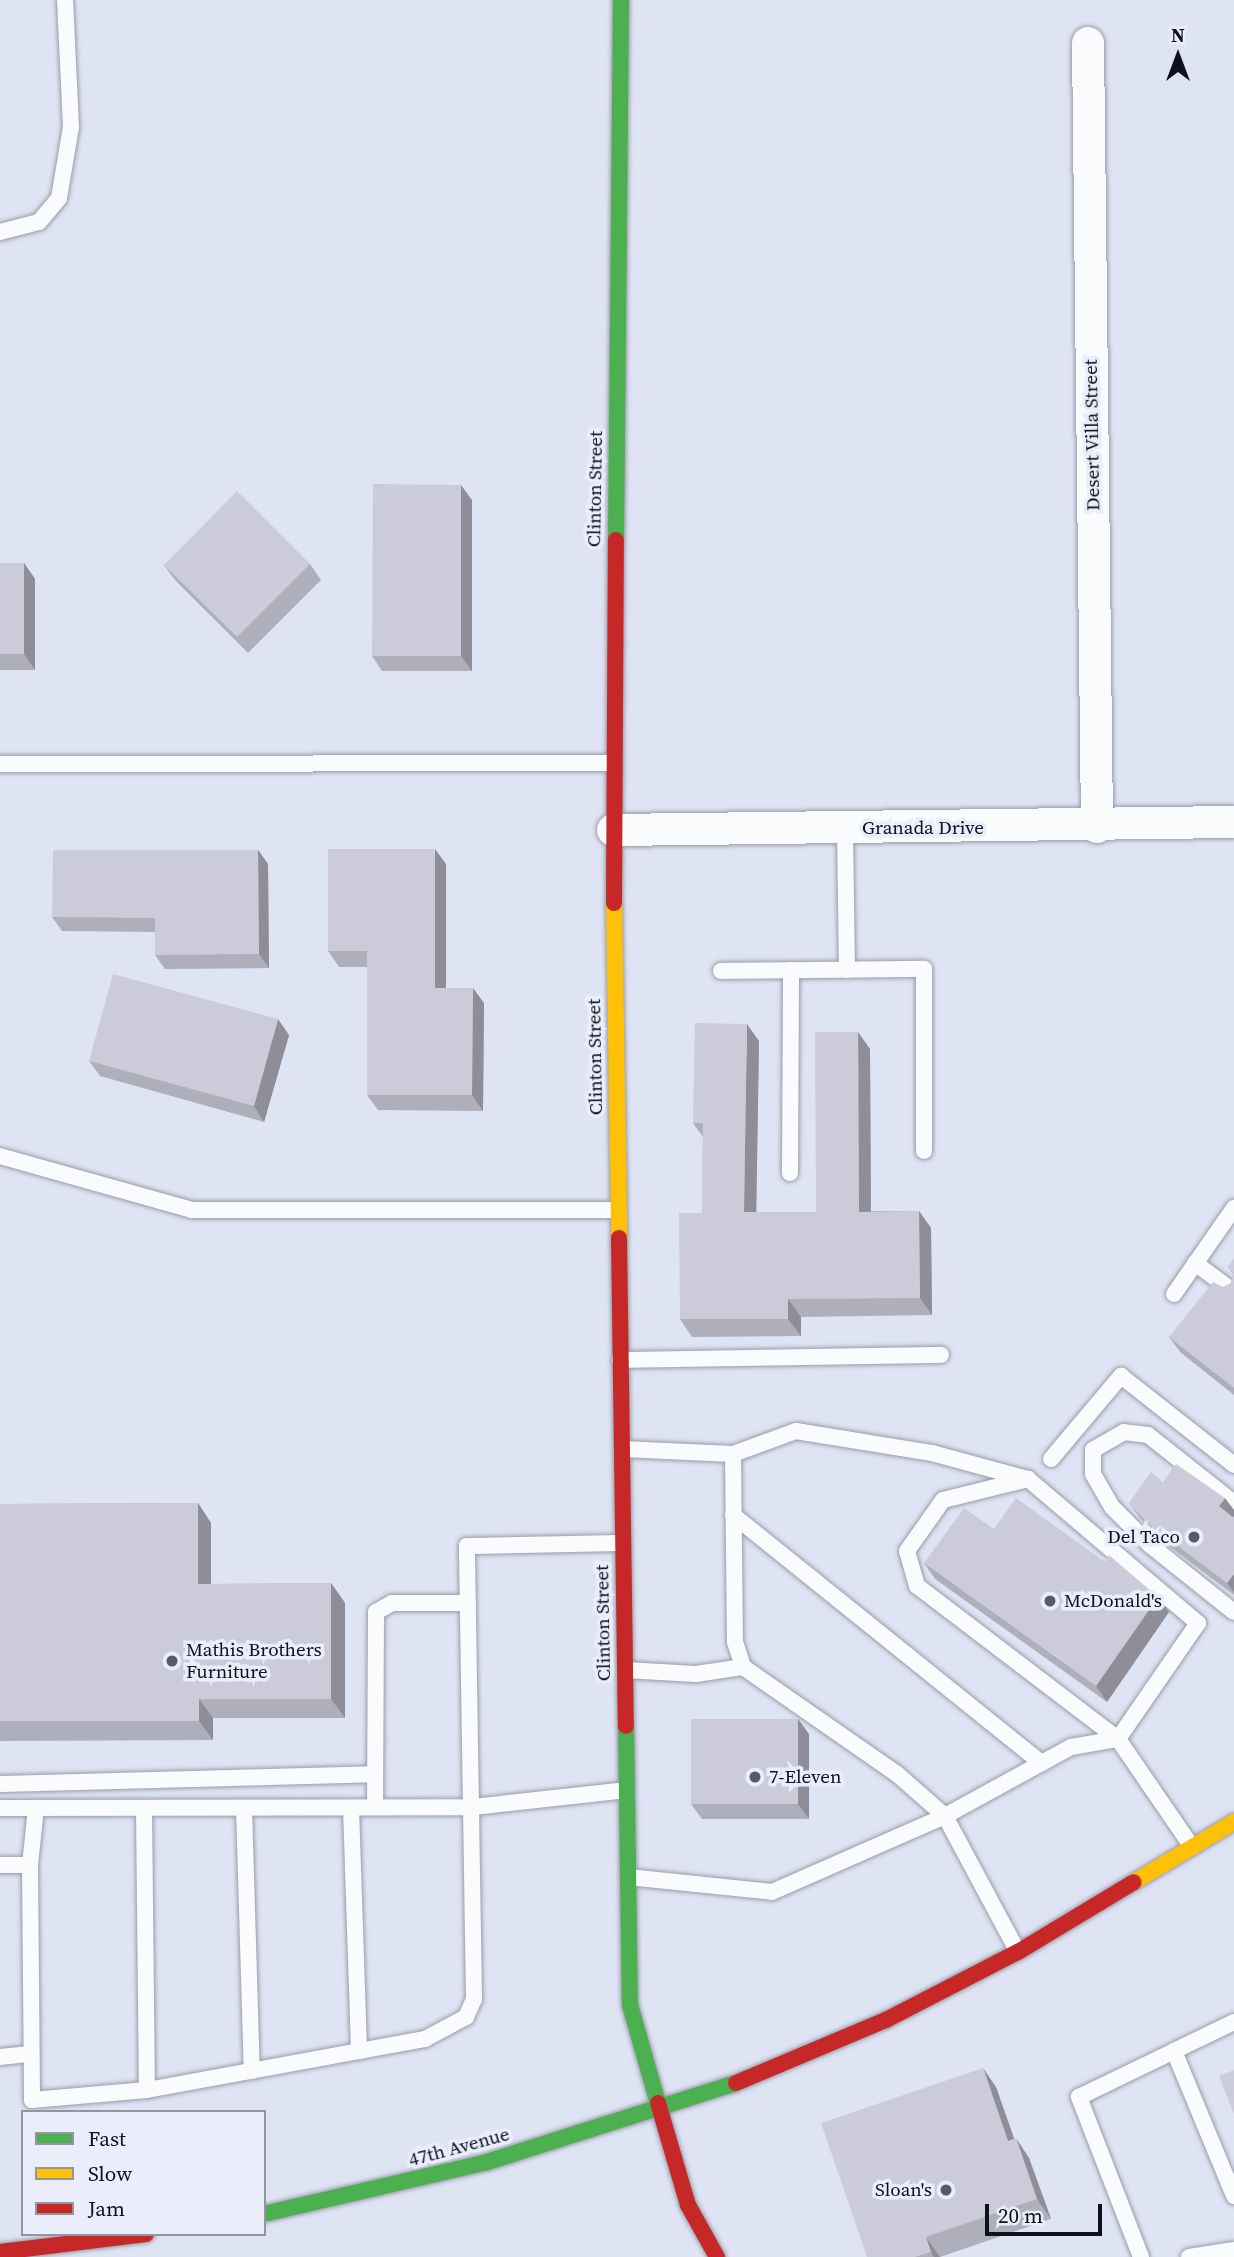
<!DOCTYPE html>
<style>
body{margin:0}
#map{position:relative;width:1234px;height:2257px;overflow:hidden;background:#dfe4f4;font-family:"Source Serif 4",serif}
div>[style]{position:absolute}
.roads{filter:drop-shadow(0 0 2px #999da9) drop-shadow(0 0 2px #999da9)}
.lane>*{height:16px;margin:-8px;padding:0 8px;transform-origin:8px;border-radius:8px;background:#fafbfd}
.street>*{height:32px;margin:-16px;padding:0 16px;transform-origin:16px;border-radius:16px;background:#fafbfd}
.fast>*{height:16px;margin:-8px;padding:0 8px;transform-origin:8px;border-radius:8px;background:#4caf50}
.slow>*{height:16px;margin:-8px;padding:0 8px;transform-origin:8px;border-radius:8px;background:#ffc107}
.jam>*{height:16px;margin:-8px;padding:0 8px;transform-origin:8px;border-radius:8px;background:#c62828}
.wall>*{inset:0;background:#afafbb}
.shaded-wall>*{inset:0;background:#8f8e98}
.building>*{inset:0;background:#cccbd9}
.dots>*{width:19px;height:19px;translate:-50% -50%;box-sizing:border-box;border:4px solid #eaeefa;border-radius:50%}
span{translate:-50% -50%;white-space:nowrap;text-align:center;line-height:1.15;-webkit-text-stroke:7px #eaeefa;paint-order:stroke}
.street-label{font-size:19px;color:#0d111a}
.poi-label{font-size:19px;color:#0d111a}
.right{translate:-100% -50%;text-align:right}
.left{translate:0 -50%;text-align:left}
.legend{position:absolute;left:21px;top:2110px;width:245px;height:126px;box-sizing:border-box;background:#eaeefa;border:2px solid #9296a0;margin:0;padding:9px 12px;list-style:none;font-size:21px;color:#0d111a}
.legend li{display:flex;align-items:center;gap:14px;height:35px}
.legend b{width:35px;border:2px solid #9296a0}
.north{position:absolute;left:1143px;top:21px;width:70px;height:70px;-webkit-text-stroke:5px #eaeefa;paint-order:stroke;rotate:0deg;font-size:19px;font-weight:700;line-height:28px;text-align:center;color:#0d111a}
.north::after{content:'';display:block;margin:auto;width:24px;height:32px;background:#0d111a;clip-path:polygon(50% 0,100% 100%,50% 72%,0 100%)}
.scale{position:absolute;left:985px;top:2204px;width:117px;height:32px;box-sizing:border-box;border:4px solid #0d111a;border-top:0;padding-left:9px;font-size:21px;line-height:24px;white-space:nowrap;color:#0d111a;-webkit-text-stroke:5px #eaeefa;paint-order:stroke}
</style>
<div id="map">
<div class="roads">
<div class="lane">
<i style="left:0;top:232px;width:40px;rotate:-14.4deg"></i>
<i style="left:39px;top:222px;width:31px;rotate:-50deg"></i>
<i style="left:59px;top:198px;width:72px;rotate:-80.4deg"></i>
<i style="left:71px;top:127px;width:127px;rotate:-92.7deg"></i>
<i style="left:0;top:764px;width:613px;rotate:-0.09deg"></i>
<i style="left:845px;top:829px;width:141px;rotate:89.2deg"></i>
<i style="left:721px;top:971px;width:203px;rotate:-0.6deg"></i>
<i style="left:924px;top:969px;width:182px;rotate:90deg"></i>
<i style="left:0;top:1156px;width:199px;rotate:15.7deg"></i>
<i style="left:192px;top:1210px;width:426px"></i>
<i style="left:790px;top:1173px;width:203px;rotate:-89.7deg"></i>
<i style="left:1195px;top:1263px;width:49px;rotate:36.6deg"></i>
<i style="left:1174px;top:1294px;width:105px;rotate:-55.1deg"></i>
<i style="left:620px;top:1360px;width:321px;rotate:-0.9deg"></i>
<i style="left:622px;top:1449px;width:111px;rotate:2.6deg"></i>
<i style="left:733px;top:1454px;width:67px;rotate:-20.1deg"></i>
<i style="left:796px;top:1431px;width:138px;rotate:9.2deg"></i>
<i style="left:932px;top:1453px;width:99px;rotate:15.2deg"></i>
<i style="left:1028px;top:1479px;width:223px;rotate:40.3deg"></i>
<i style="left:1198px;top:1623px;width:141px;rotate:124.6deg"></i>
<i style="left:1118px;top:1739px;width:253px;rotate:-142.7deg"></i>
<i style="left:917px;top:1586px;width:36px;rotate:-106deg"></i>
<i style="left:907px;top:1551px;width:62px;rotate:-54.8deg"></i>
<i style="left:943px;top:1500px;width:88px;rotate:-13.9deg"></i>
<i style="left:733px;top:1454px;width:188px;rotate:89.4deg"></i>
<i style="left:735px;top:1642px;width:26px;rotate:72deg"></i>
<i style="left:743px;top:1667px;width:188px;rotate:34.8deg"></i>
<i style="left:897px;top:1774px;width:64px;rotate:41.2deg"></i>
<i style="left:945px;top:1816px;width:144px;rotate:-28.7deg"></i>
<i style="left:1071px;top:1747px;width:48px;rotate:-9.7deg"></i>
<i style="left:1118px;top:1739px;width:131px;rotate:55.6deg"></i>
<i style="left:1051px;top:1459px;width:109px;rotate:-49.9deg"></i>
<i style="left:1121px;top:1376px;width:144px;rotate:38.2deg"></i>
<i style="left:1234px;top:1503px;width:110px;rotate:-141.7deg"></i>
<i style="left:1148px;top:1435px;width:24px;rotate:-173deg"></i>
<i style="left:1124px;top:1432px;width:36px;rotate:150deg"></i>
<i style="left:1093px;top:1450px;width:24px;rotate:90deg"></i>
<i style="left:1093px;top:1474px;width:38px;rotate:60deg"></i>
<i style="left:1112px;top:1507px;width:54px;rotate:45deg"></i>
<i style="left:1150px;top:1545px;width:107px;rotate:38.6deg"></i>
<i style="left:733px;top:1515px;width:396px;rotate:38.8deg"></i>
<i style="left:625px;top:1670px;width:71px;rotate:3.2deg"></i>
<i style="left:696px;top:1674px;width:48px;rotate:-8.5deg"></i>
<i style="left:0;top:1784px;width:375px;rotate:-1.5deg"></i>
<i style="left:375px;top:1807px;width:195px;rotate:-89.7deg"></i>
<i style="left:376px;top:1612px;width:18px;rotate:-29deg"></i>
<i style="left:392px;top:1603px;width:76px"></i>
<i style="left:0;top:1808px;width:473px;rotate:-0.1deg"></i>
<i style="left:473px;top:1807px;width:155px;rotate:-6.3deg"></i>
<i style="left:36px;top:1808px;width:57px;rotate:96deg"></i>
<i style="left:30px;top:1865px;width:235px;rotate:89.5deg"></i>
<i style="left:32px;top:2100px;width:115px;rotate:-5deg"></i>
<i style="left:147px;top:2090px;width:283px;rotate:-10.4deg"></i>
<i style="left:425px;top:2039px;width:47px;rotate:-28.2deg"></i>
<i style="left:466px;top:2017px;width:20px;rotate:-66deg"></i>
<i style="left:474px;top:1999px;width:453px;rotate:-90.9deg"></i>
<i style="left:467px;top:1546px;width:156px;rotate:-1.1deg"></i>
<i style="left:144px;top:1808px;width:282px;rotate:89.4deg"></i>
<i style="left:244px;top:1808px;width:263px;rotate:88.3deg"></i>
<i style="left:351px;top:1808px;width:243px;rotate:88.1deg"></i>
<i style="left:0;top:1865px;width:30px"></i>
<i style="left:628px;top:1877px;width:145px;rotate:5.9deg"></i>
<i style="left:772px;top:1892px;width:189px;rotate:-23.7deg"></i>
<i style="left:945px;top:1816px;width:154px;rotate:61.8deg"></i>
<i style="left:1234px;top:2022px;width:67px;rotate:154.2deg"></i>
<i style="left:1174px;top:2051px;width:157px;rotate:67.5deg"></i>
<i style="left:0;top:2057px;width:30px;rotate:-6deg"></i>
<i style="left:1141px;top:2257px;width:172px;rotate:-111.2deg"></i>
<i style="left:1079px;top:2097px;width:106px;rotate:-25.8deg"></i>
<i style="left:1189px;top:2257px;width:46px;rotate:-8.8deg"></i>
</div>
<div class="street">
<i style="left:1088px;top:43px;width:784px;rotate:89.34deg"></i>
<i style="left:613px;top:830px;width:621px;rotate:-0.74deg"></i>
</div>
<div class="fast">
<i style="left:616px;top:540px;width:540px;rotate:-89.47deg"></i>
<i style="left:626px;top:1726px;width:279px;rotate:89.2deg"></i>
<i style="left:630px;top:2005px;width:102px;rotate:74.1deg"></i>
<i style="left:264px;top:2214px;width:226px;rotate:-13.1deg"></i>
<i style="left:484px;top:2163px;width:264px;rotate:-17.6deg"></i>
</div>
<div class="slow">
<i style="left:614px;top:903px;width:335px;rotate:89.1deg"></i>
<i style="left:1134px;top:1882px;width:117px;rotate:-31deg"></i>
</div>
<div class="jam">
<i style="left:614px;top:903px;width:363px;rotate:-89.7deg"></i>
<i style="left:619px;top:1238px;width:488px;rotate:89.2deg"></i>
<i style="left:736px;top:2083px;width:163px;rotate:-22.8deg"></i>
<i style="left:886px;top:2020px;width:148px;rotate:-27.3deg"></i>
<i style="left:1018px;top:1952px;width:135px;rotate:-31.1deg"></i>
<i style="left:658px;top:2103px;width:106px;rotate:73.6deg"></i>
<i style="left:688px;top:2205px;width:60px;rotate:60.9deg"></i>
<i style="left:0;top:2252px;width:147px;rotate:-7deg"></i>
</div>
</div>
<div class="wall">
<i style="clip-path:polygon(472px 500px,472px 671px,382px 671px,372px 656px)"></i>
<i style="clip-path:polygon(0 563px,24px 563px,35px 579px,35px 670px,0 670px)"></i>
<i style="clip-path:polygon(310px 564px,321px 580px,248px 653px,175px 580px,164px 565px)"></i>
<i style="clip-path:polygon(258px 850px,268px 864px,269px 968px,165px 969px,155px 955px,155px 932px,62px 931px,52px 917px)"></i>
<i style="clip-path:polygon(446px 864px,446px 988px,484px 1003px,483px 1111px,378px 1110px,367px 1095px,367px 967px,339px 967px,328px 951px)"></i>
<i style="clip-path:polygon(289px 1035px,264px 1122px,100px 1076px,89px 1061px)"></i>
<i style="clip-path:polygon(759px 1041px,756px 1212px,816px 1212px,870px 1049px,871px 1211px,919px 1211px,931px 1228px,932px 1315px,801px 1317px,801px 1336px,692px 1337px,680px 1319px,702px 1213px,703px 1137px,693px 1123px)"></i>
<i style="clip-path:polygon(1234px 1259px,1234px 1395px,1180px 1352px,1169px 1337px,1231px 1283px,1233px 1274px,1228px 1267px)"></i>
<i style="clip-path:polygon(1163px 1482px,1234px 1518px,1234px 1595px,1157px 1537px,1140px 1518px,1129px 1503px)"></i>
<i style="clip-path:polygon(198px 1503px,211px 1523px,211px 1584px,331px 1583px,345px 1603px,345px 1718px,213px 1718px,213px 1740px,0 1741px,0 1504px)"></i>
<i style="clip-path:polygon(994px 1529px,1105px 1562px,1158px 1597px,1169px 1612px,1107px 1702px,935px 1579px,924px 1563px)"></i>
<i style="clip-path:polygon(798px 1719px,809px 1734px,809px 1819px,702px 1819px,691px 1804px)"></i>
<i style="clip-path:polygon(996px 2087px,1014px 2139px,1029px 2158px,1051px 2219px,940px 2257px,867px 2257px)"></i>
</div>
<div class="shaded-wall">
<i style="clip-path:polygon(461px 485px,472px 500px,472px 671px,461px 656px)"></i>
<i style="clip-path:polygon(24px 563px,35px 579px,35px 670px,24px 654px)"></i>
<i style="clip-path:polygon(435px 849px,446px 864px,446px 1003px,435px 988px)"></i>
<i style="clip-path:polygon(258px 850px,268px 864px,269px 968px,259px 954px)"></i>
<i style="clip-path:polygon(473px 988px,484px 1003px,483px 1111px,472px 1095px)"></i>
<i style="clip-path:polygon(278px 1019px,289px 1035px,264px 1122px,254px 1106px)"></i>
<i style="clip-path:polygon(747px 1024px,759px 1041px,756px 1230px,744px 1212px)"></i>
<i style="clip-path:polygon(858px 1032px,870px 1049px,871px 1229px,859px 1212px)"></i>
<i style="clip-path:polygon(919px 1211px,931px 1228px,932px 1315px,920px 1298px)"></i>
<i style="clip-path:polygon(788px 1299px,801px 1317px,801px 1336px,788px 1319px)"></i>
<i style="clip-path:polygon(1225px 1498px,1234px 1510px,1234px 1516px,1230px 1522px,1219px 1506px)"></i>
<i style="clip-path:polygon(198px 1503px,211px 1523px,211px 1603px,198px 1584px)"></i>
<i style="clip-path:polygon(1234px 1574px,1234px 1592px,1227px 1583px)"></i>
<i style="clip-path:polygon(331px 1583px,345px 1603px,345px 1718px,331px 1699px)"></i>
<i style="clip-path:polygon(1158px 1597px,1169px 1612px,1107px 1702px,1096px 1686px)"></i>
<i style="clip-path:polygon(199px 1699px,213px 1718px,213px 1740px,199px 1721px)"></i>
<i style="clip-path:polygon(798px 1719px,809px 1734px,809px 1819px,798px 1804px)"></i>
<i style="clip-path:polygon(983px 2068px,996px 2087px,1022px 2161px,1008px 2141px)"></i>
<i style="clip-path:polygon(1016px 2138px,1029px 2158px,1051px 2219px,1037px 2199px)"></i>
<i style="clip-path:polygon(926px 2237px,940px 2257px,934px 2257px,931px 2252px)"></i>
</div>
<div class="building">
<i style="clip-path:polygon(373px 484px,461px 485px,461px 656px,372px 656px)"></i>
<i style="clip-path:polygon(237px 491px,310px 564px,237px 637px,164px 565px)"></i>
<i style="clip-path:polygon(0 563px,24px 563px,24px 654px,0 654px)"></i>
<i style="clip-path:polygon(328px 849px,435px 849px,435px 988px,473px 988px,472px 1095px,367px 1095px,367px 951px,328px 951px)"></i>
<i style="clip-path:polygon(53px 850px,258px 850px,259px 954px,155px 955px,155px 918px,52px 917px)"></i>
<i style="clip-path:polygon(113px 974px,278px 1019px,254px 1106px,89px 1061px)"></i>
<i style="clip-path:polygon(695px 1023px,747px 1024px,744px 1212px,816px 1212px,815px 1032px,858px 1032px,859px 1212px,919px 1211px,920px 1298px,788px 1299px,788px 1319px,680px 1319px,679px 1213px,702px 1213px,703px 1123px,693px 1123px)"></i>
<i style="clip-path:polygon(1234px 1259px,1234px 1388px,1169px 1337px,1213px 1282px,1223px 1287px,1231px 1283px,1233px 1273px,1228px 1267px)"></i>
<i style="clip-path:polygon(1176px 1464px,1225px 1498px,1219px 1506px,1234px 1518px,1234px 1574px,1227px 1583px,1146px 1522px,1129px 1503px,1151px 1472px,1163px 1482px)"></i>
<i style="clip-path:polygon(1016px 1498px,1105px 1562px,1109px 1555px,1158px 1597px,1096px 1686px,924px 1563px,964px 1508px,994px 1529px)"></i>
<i style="clip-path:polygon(198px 1503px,198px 1584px,331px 1583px,331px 1699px,199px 1699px,199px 1721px,0 1721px,0 1504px)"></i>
<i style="clip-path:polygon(691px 1719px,798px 1719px,798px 1804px,691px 1804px)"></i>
<i style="clip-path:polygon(983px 2068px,1008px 2141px,1016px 2138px,1037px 2199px,926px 2237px,931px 2252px,915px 2257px,867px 2257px,821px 2123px)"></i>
<i style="clip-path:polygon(1234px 2070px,1234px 2114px,1219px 2076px)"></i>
</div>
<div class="dots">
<i style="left:1194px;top:1537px;background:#565b66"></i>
<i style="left:1050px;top:1601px;background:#565b66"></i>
<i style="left:172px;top:1661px;background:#565b66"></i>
<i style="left:755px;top:1777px;background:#565b66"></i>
<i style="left:946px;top:2190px;background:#565b66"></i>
</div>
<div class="street-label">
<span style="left:1092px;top:435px;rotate:-91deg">Desert Villa Street</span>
<span style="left:595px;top:489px;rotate:-89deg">Clinton Street</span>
<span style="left:923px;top:828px">Granada Drive</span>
<span style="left:595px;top:1057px;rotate:-91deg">Clinton Street</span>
<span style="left:603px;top:1623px;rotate:-91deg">Clinton Street</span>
<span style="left:459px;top:2147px;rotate:-15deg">47th Avenue</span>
</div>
<div class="poi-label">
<span class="right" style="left:1180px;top:1537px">Del Taco</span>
<span class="left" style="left:1064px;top:1601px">McDonald's</span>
<span class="left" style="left:186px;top:1661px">Mathis Brothers<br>Furniture</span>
<span class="left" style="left:769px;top:1777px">7-Eleven</span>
<span class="right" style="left:932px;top:2190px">Sloan's</span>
</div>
<ul class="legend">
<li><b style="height:9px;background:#4caf50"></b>Fast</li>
<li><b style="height:9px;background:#ffc107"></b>Slow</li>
<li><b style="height:9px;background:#c62828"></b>Jam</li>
</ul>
<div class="north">N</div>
<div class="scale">20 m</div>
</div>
